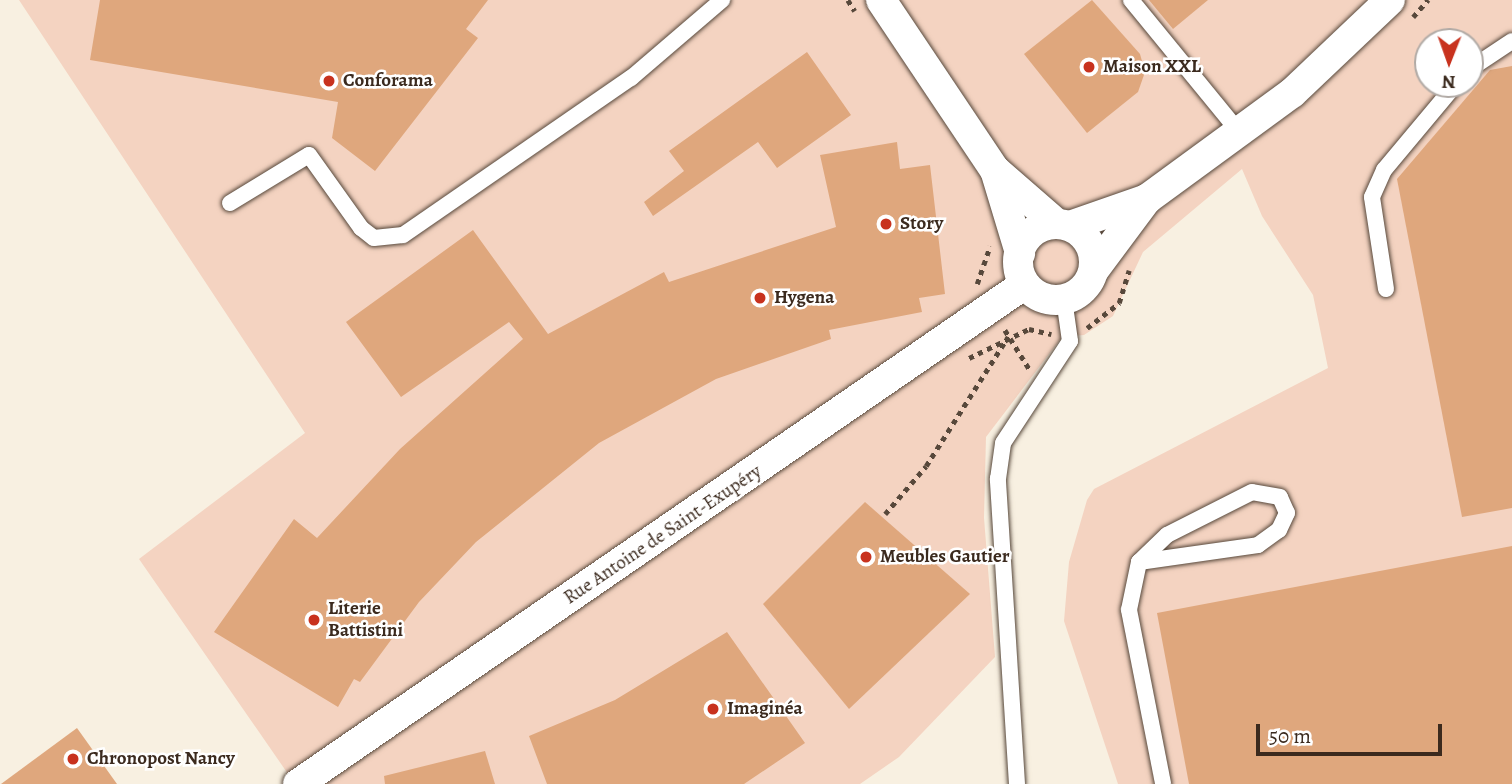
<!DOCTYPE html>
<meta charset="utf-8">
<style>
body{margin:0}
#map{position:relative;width:1512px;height:784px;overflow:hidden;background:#f8f0e1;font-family:Alegreya,serif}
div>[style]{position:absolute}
.built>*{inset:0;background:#f4d3c1}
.building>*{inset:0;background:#dfa77d}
.path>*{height:4.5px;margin-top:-2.25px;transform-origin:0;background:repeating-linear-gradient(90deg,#57483b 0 5px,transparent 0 10px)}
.roads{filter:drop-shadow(0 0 2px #57483b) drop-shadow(0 0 2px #57483b)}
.service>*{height:16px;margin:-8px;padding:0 8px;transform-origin:8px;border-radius:8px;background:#fff}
.minor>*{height:30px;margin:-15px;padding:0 15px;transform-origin:15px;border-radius:15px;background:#fff}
.minor>.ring{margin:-15px;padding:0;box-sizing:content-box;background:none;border:30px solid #fff;border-radius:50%}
.dots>*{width:19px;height:19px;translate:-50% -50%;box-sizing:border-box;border:4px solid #fff;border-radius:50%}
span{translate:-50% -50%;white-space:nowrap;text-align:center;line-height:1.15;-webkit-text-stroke:5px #fff;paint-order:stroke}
.poi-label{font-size:19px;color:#3b2a1e;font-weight:700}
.left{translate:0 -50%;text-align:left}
.street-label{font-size:19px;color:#3b2a1e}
.north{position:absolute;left:1414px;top:28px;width:70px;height:70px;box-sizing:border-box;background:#fff;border:2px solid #b1aaa5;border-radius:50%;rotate:181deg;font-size:19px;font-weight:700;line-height:28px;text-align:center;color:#3b2a1e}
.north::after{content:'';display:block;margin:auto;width:24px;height:32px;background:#c8321e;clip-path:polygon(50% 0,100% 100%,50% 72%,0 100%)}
.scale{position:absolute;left:1256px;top:724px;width:186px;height:32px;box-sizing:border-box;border:4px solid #3b2a1e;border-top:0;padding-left:9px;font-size:21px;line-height:24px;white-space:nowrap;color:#3b2a1e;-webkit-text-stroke:5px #fff;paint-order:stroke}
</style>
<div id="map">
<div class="built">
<i style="clip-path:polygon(evenodd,19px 0,1512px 0,1512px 784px,1118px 784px,1064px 621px,1069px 562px,1087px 500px,1094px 489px,1328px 368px,1313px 295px,1262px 216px,1242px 169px,1143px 252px,1113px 316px,1084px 335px,1062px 337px,986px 437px,984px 518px,995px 657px,899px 757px,860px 784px,295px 784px,139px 559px,305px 433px,19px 0,1428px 42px,1470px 42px,1470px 84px,1428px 84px,1428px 42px)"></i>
</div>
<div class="building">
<i style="clip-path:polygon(100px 0,488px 0,466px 29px,478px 38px,375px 171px,332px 138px,338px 102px,90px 60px)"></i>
<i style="clip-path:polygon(1092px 0,1140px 54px,1145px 72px,1138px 92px,1087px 133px,1024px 54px)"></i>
<i style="clip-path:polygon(1149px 0,1208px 0,1173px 29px)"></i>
<i style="clip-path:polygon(807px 52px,851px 115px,777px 168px,758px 142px,653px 216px,644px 202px,684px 171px,669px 151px)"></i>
<i style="clip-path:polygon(1512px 66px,1512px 508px,1462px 517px,1397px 179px,1490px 70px)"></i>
<i style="clip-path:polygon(897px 142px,900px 169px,930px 165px,945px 294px,919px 298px,922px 312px,829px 330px,831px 339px,716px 379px,599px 443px,476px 542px,419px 602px,360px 682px,354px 679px,338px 707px,214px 632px,294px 519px,317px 538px,400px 449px,523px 339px,509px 322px,401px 397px,346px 322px,473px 230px,548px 334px,664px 272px,669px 282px,836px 227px,820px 155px)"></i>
<i style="clip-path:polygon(865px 502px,970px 594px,849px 709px,763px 604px)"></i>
<i style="clip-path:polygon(1512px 546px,1512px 784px,1189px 784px,1157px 613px)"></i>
<i style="clip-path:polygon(727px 632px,805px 743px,744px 784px,547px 784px,529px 736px,615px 700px)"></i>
<i style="clip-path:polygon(77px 728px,117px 784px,1px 784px)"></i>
<i style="clip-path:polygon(485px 751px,495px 784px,385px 784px,384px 776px)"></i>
</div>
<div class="path">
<i style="left:848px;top:0;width:13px;rotate:58deg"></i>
<i style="left:1413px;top:17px;width:23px;rotate:-49deg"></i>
<i style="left:977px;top:284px;width:40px;rotate:-71.1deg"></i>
<i style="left:1087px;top:328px;width:41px;rotate:-38deg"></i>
<i style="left:1119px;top:303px;width:34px;rotate:-73deg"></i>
<i style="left:1005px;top:330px;width:47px;rotate:58deg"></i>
<i style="left:969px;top:358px;width:67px;rotate:-25.8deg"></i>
<i style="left:1029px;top:329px;width:23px;rotate:13deg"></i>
<i style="left:885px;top:514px;width:63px;rotate:-49.5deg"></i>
<i style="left:926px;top:466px;width:153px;rotate:-57.6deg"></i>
</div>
<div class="roads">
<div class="service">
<i style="left:1131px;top:0;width:172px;rotate:50.7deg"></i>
<i style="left:1470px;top:69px;width:50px;rotate:-33.7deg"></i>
<i style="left:230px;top:203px;width:92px;rotate:-31.3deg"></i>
<i style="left:309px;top:155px;width:90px;rotate:54.5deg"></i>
<i style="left:361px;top:228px;width:16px;rotate:38deg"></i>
<i style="left:374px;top:238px;width:29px;rotate:-6deg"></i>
<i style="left:403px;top:235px;width:277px;rotate:-34.6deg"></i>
<i style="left:631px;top:78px;width:120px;rotate:-40.6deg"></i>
<i style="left:1386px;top:289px;width:93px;rotate:-98.7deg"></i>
<i style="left:1372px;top:197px;width:30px;rotate:-66deg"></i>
<i style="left:1384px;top:170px;width:112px;rotate:-50.1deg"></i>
<i style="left:1139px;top:562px;width:120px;rotate:-8.1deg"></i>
<i style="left:1258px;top:545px;width:26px;rotate:-36deg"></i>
<i style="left:1279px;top:530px;width:19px;rotate:-65deg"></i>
<i style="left:1287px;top:513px;width:17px;rotate:-114deg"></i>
<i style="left:1280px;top:497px;width:28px;rotate:-170deg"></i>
<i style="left:1252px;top:492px;width:95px;rotate:153.2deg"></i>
<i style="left:1167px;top:535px;width:39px;rotate:136deg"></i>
<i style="left:1139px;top:562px;width:49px;rotate:101.8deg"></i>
<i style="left:1129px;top:610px;width:177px;rotate:78.9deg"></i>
<i style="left:1017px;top:784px;width:306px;rotate:-93.6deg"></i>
<i style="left:998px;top:479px;width:36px;rotate:-82deg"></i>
<i style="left:1003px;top:443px;width:122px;rotate:-56.7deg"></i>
<i style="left:1070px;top:341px;width:42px;rotate:-98.1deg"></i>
</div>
<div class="minor">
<i style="left:881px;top:0;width:205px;rotate:56.2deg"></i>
<i style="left:995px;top:170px;width:82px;rotate:41.1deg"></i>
<i style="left:995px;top:170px;width:87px;rotate:73.2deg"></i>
<i class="ring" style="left:1018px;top:224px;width:46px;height:46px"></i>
<i style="left:1070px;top:226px;width:82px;rotate:-19.3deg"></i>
<i style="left:1094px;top:270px;width:89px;rotate:-53.3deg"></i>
<i style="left:1147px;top:199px;width:180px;rotate:-36.2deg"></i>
<i style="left:1292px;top:93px;width:135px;rotate:-43.5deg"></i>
<i style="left:298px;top:784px;width:882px;rotate:-34.52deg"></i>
</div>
</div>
<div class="dots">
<i style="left:1089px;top:67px;background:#c8321e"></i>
<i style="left:329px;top:81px;background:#c8321e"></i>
<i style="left:886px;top:224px;background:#c8321e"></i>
<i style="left:760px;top:298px;background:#c8321e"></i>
<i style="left:866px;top:557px;background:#c8321e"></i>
<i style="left:314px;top:620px;background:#c8321e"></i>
<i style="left:713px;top:709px;background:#c8321e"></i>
<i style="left:73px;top:759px;background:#c8321e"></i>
</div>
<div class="poi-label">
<span class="left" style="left:1103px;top:67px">Maison XXL</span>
<span class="left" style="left:343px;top:81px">Conforama</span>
<span class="left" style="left:900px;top:224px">Story</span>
<span class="left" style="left:774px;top:298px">Hygena</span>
<span class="left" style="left:880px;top:557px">Meubles Gautier</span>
<span class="left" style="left:328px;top:620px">Literie<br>Battistini</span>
<span class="left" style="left:727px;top:709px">Imaginéa</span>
<span class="left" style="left:87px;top:759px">Chronopost Nancy</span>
</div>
<div class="street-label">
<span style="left:663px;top:535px;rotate:-34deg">Rue Antoine de Saint-Exupéry</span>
</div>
<div class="north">N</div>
<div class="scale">50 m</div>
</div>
